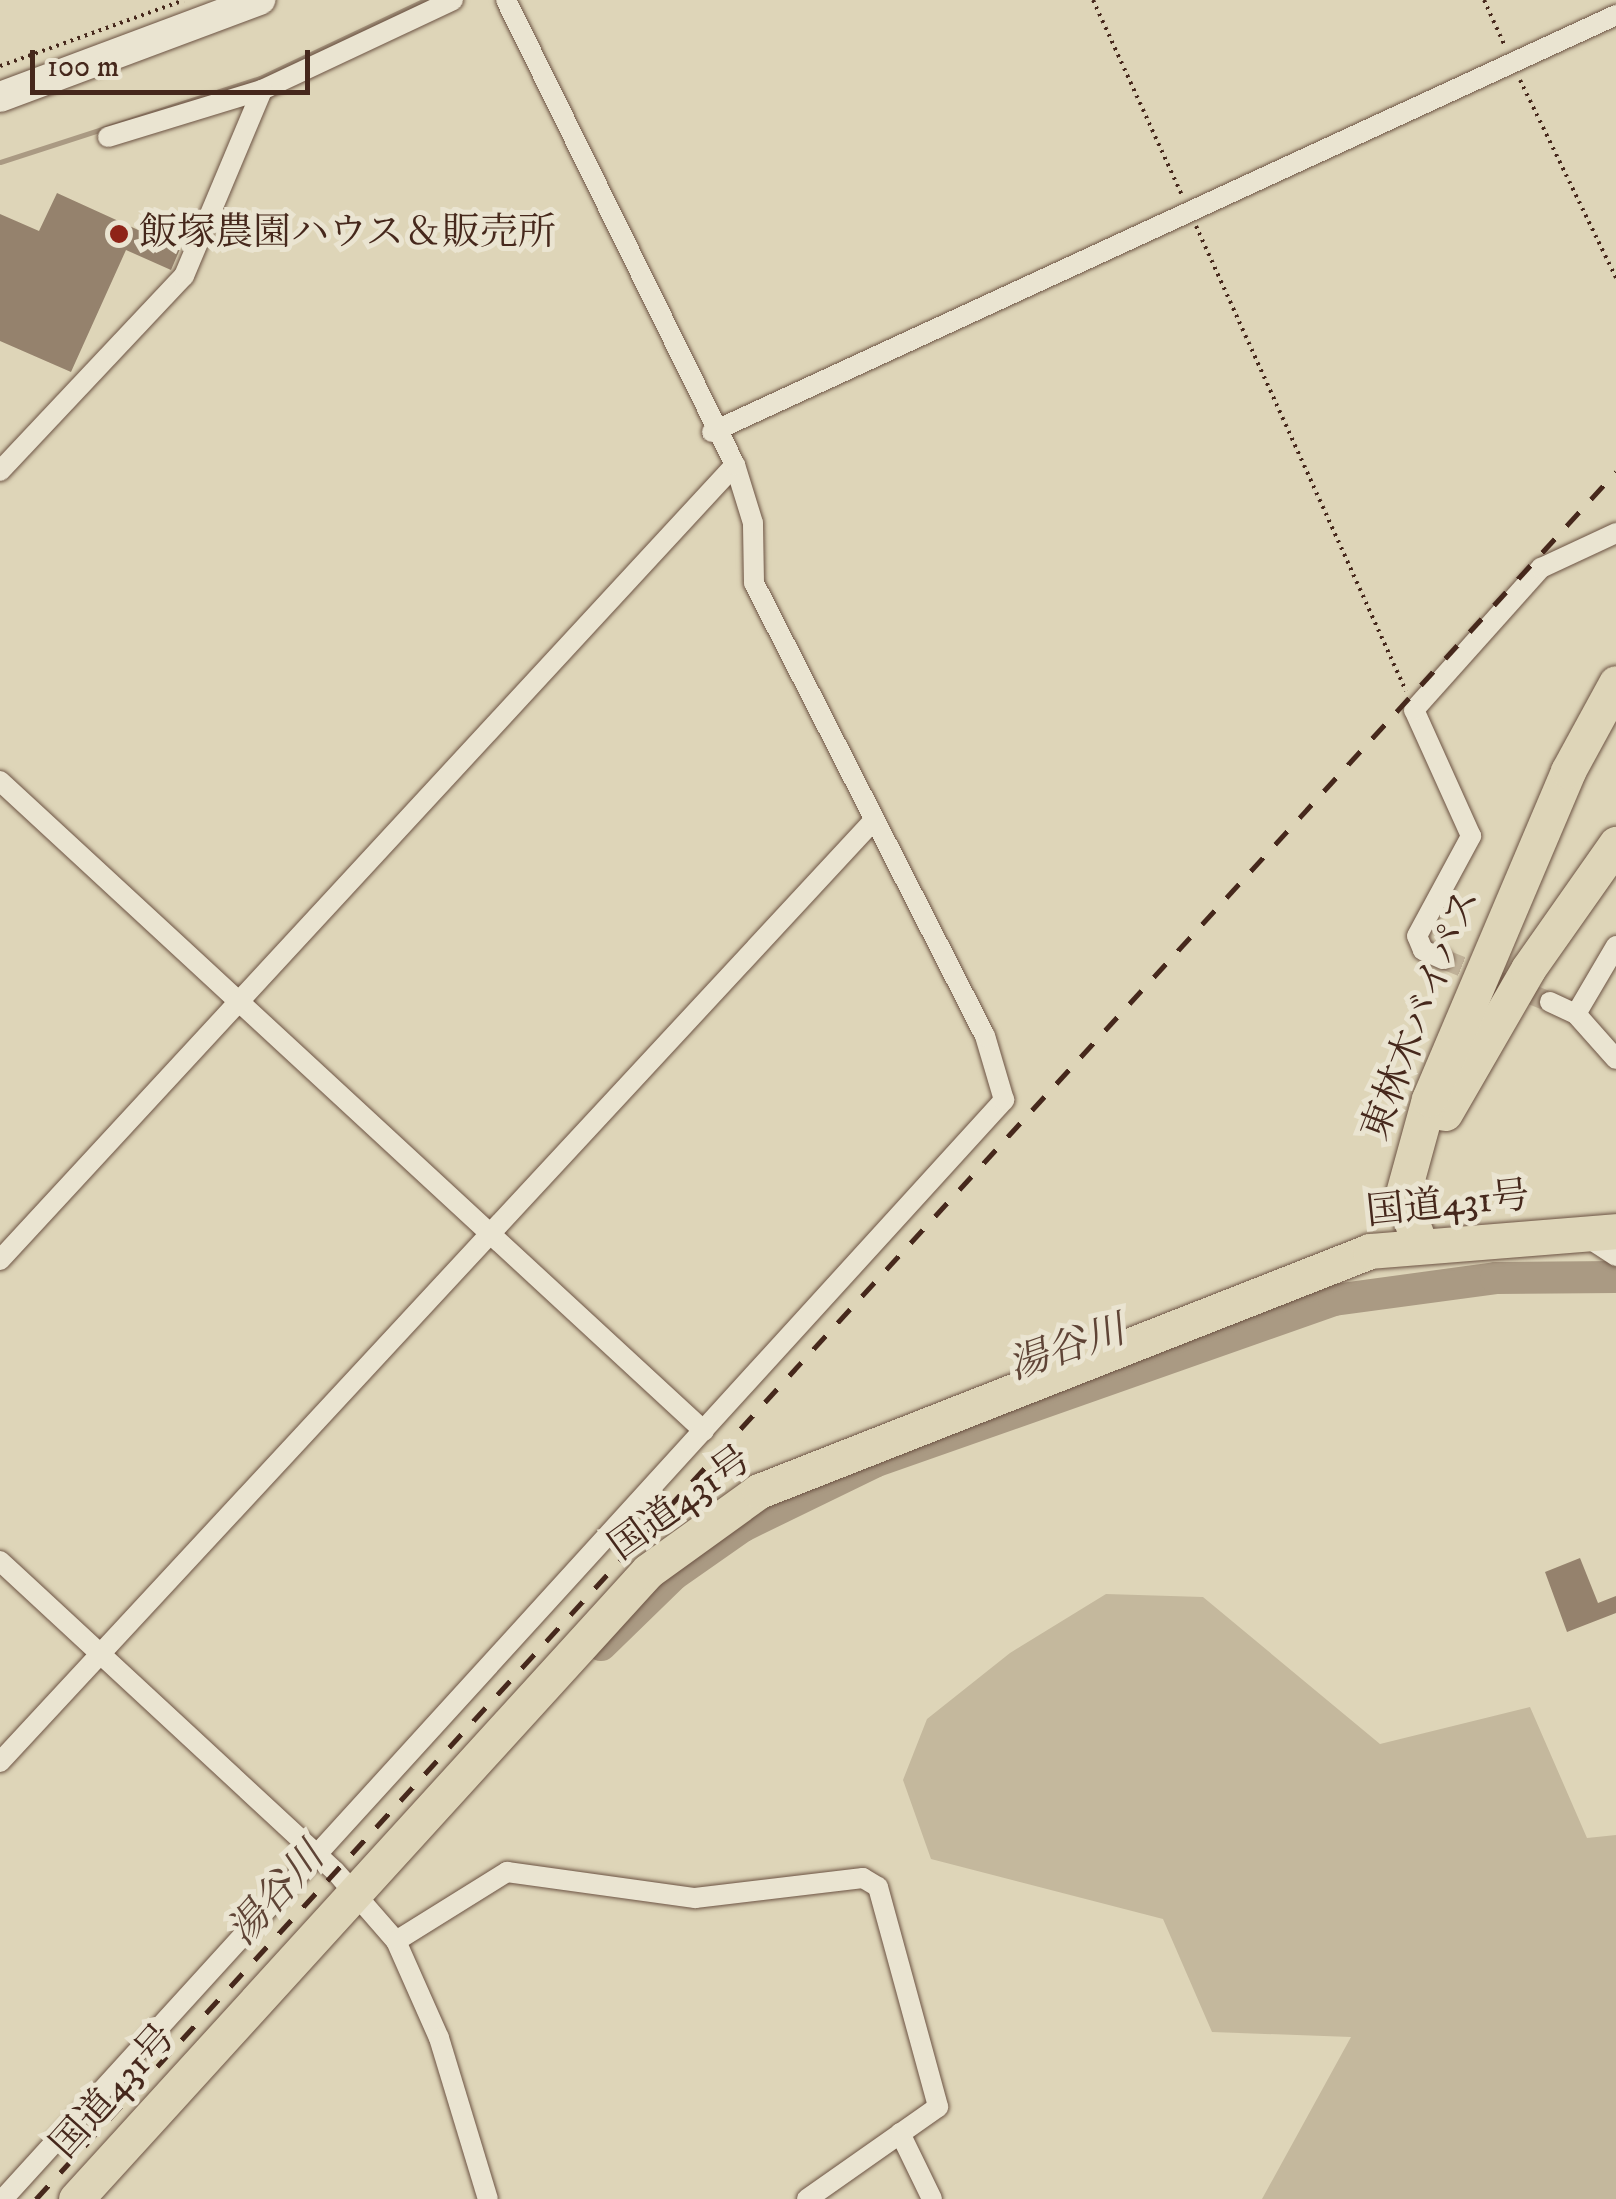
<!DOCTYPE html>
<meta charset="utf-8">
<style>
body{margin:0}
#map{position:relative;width:1616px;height:2199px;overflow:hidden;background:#ded5b8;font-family:"IM FELL DW Pica","Noto Serif JP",serif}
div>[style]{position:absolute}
.green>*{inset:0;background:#c4b89d}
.stream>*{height:5px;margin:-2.5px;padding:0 2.5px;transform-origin:2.5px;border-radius:2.5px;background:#aa9a83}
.river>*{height:32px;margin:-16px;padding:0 16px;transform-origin:16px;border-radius:16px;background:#aa9a83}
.building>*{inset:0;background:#95826d}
.minor-tunnel>*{height:20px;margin-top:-10px;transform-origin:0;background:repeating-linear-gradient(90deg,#c0b299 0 20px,transparent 0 30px)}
.path>*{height:4px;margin-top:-2px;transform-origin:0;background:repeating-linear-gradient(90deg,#46281c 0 2.5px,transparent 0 7.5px)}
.roads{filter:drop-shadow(0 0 2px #6c5343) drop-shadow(0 0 2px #6c5343)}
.minor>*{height:20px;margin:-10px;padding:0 10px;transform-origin:10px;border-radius:10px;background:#eae4d1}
.secondary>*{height:30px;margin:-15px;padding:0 15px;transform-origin:15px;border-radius:15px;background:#eae4d1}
.trunk>*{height:35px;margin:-17.5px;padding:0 17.5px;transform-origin:17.5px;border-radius:17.5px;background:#ded5b8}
.rail>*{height:5px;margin-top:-2.5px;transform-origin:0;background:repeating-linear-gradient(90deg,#46281c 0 18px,transparent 0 36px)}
.dots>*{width:28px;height:28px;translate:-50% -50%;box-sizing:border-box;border:5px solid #eae4d1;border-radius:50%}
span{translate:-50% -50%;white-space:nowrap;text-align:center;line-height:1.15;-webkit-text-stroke:10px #eae4d1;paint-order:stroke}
.poi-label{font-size:38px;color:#46281c}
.left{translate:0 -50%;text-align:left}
.street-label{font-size:38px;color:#46281c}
.water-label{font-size:40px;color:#5f4436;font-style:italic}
.scale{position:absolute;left:30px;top:50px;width:280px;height:45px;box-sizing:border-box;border:5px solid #46281c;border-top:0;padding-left:12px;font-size:30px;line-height:35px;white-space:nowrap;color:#46281c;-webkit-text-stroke:8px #eae4d1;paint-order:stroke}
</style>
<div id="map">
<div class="green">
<i style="clip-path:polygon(1106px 1594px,1203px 1597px,1380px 1744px,1530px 1707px,1587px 1838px,1616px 1835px,1616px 2199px,1262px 2199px,1351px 2037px,1212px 2032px,1163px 1919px,931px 1859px,903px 1780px,927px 1719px,1010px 1653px)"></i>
</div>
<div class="stream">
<i style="left:0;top:162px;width:273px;rotate:-17.9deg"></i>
<i style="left:260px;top:78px;width:183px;rotate:-25.3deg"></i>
</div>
<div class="river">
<i style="left:601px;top:1645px;width:100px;rotate:-44.2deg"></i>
<i style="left:673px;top:1575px;width:85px;rotate:-35deg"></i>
<i style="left:743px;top:1526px;width:146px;rotate:-26deg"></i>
<i style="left:874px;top:1462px;width:488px;rotate:-19.4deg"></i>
<i style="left:1334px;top:1300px;width:163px;rotate:-7.7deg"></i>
<i style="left:1496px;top:1278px;width:120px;rotate:-0.5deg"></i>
</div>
<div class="building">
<i style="clip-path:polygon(57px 193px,180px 249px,171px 270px,126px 250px,71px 372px,0 341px,0 214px,39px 231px)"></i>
<i style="clip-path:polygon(1580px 1558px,1598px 1603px,1616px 1596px,1616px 1613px,1567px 1632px,1545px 1572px)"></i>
</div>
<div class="minor-tunnel">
<i style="left:1443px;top:959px;width:115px;rotate:21.9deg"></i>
</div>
<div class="path">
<i style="left:1093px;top:0;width:214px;rotate:65.5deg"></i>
<i style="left:1484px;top:0;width:48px;rotate:65.6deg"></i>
<i style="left:0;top:66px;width:195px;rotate:-19.7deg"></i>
<i style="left:1520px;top:80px;width:220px;rotate:64.1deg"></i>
<i style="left:1196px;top:226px;width:510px;rotate:65.7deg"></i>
</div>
<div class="roads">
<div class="minor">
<i style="left:108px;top:137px;width:161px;rotate:-17deg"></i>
<i style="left:262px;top:90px;width:211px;rotate:-25.2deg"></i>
<i style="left:712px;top:432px;width:996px;rotate:-24.76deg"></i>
<i style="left:0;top:471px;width:268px;rotate:-46.7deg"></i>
<i style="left:184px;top:276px;width:202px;rotate:-67.2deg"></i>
<i style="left:0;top:781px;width:958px;rotate:42.72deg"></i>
<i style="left:1443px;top:959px;width:22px;rotate:-156deg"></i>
<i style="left:1423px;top:950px;width:15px;rotate:-113deg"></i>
<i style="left:1417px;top:936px;width:114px;rotate:-61.6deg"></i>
<i style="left:1471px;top:836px;width:138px;rotate:-114.3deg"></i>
<i style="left:1414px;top:710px;width:191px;rotate:-48.2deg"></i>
<i style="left:1541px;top:568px;width:83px;rotate:-25deg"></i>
<i style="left:1550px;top:1002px;width:29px;rotate:25deg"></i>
<i style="left:1576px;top:1014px;width:60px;rotate:48.4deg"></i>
<i style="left:1576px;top:1014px;width:79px;rotate:-59.5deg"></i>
<i style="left:1587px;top:1237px;width:35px;rotate:33deg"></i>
<i style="left:0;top:1260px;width:1083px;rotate:-47.25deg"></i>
<i style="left:0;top:1561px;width:456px;rotate:42.8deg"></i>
<i style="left:335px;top:1871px;width:93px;rotate:48.9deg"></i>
<i style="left:396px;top:1941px;width:106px;rotate:66.1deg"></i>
<i style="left:439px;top:2038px;width:168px;rotate:73.1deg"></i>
<i style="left:0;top:1762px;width:1285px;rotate:-47.14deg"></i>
<i style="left:396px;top:1941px;width:131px;rotate:-31.9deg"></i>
<i style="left:507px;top:1872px;width:190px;rotate:7.9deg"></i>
<i style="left:695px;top:1898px;width:169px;rotate:-6.8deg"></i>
<i style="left:863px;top:1878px;width:17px;rotate:31deg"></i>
<i style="left:878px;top:1887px;width:228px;rotate:74.7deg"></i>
<i style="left:938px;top:2107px;width:160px;rotate:144.9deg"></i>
<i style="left:900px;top:2133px;width:73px;rotate:64.1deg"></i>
<i style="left:3px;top:2199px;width:1487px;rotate:-47.67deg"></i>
<i style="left:1004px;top:1100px;width:67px;rotate:-106.5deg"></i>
<i style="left:985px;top:1036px;width:508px;rotate:-117.02deg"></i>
<i style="left:754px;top:583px;width:60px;rotate:-91deg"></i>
<i style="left:753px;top:523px;width:61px;rotate:-107.2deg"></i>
<i style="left:735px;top:465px;width:518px;rotate:-116.22deg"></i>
</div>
<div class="secondary">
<i style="left:0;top:97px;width:278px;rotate:-20.5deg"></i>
</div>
<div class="trunk">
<i style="left:1445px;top:1113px;width:166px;rotate:-60deg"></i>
<i style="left:1528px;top:969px;width:153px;rotate:-54.9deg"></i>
<i style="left:1420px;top:1244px;width:50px;rotate:-111deg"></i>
<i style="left:1402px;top:1197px;width:102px;rotate:-74.6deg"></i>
<i style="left:1429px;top:1099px;width:356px;rotate:-67deg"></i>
<i style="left:1568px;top:771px;width:100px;rotate:-61.4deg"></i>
<i style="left:76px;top:2199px;width:849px;rotate:-47.67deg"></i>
<i style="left:648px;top:1571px;width:137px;rotate:-35.8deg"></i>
<i style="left:759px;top:1491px;width:656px;rotate:-21.44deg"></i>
<i style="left:1370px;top:1251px;width:247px;rotate:-4.6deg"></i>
</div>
</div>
<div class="rail">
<i style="left:36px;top:2199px;width:2341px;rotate:-47.55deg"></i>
</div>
<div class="dots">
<i style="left:119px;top:234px;background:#8f2418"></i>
</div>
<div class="poi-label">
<span class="left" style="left:139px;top:234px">飯塚農園ハウス＆販売所</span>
</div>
<div class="street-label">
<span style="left:1422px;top:1015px;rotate:-69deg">東林木バイパス</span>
<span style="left:1448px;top:1205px;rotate:-6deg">国道431号</span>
<span style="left:681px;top:1504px;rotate:-36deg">国道431号</span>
<span style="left:114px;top:2092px;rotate:-48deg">国道431号</span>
</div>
<div class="water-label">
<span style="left:1067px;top:1349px;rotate:-19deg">湯谷川</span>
<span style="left:277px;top:1895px;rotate:-48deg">湯谷川</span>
</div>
<div class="scale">100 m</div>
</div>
